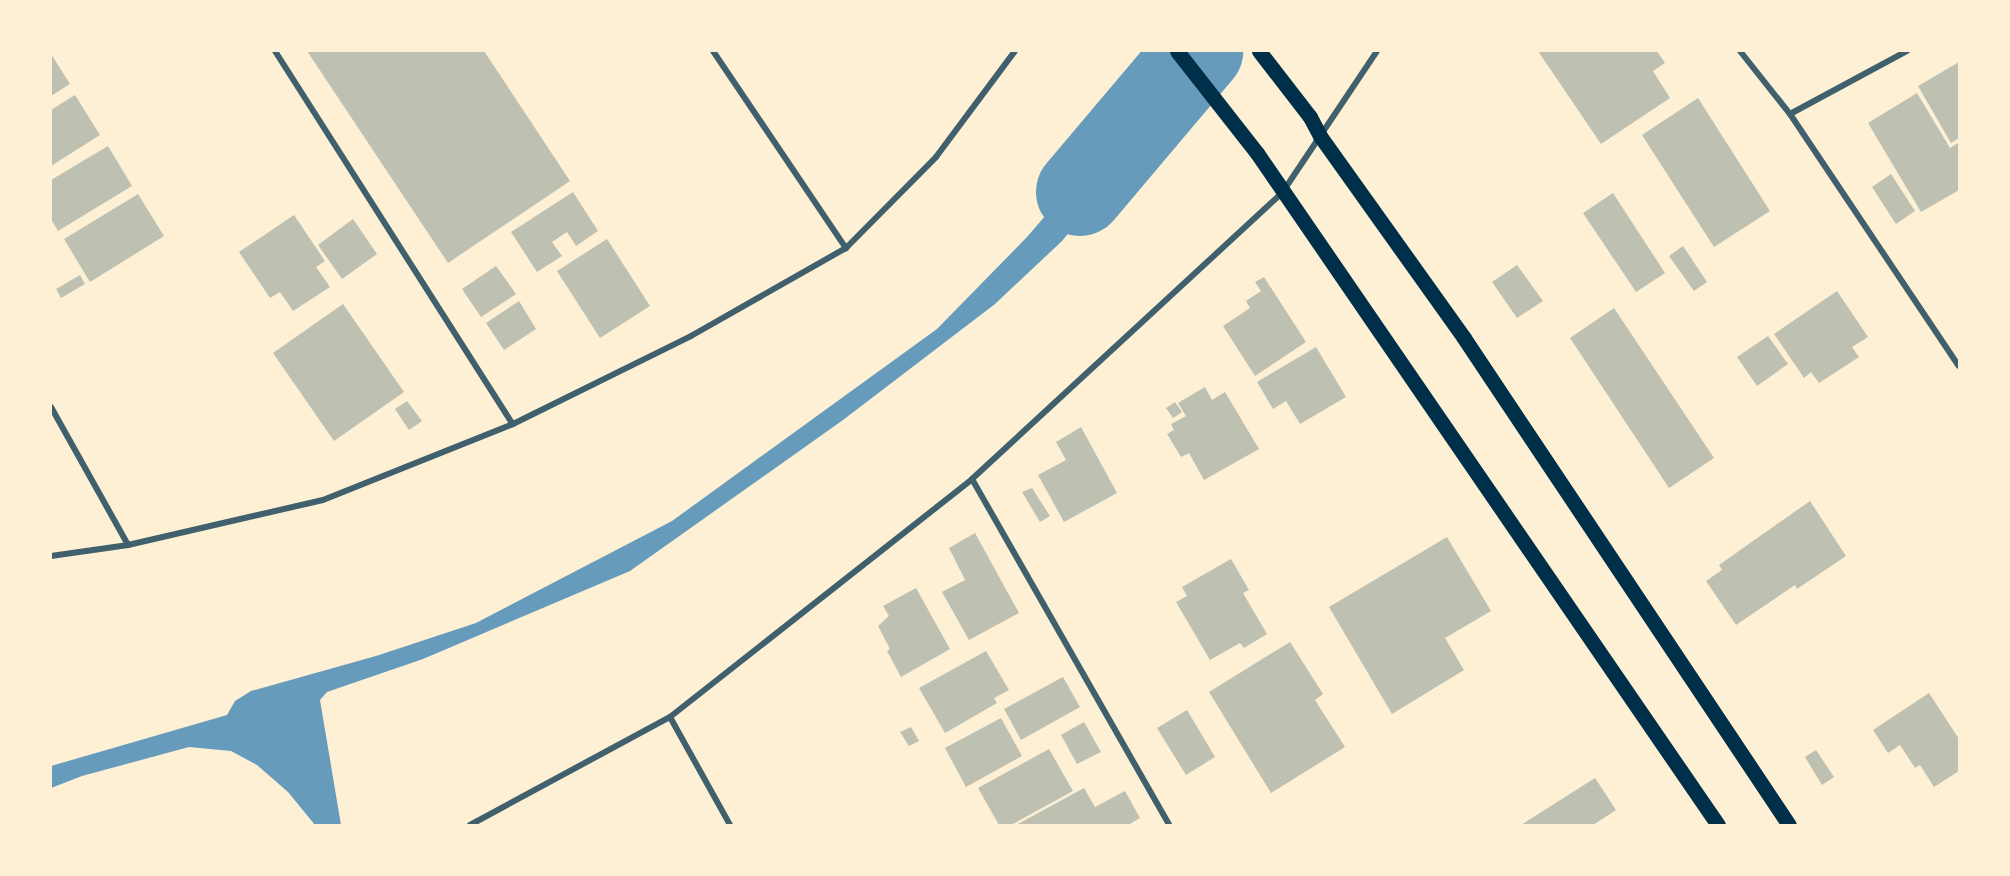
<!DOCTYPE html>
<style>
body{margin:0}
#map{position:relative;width:2010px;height:876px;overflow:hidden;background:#fdf0d5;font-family:Literata,serif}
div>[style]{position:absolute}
.water>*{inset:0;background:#669bbc}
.river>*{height:88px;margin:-44px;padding:0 44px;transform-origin:44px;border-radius:44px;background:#669bbc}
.building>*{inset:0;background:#bec0b2}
.minor>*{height:6px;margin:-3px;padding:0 3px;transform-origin:3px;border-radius:3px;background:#3f606c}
.primary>*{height:15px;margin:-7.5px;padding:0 7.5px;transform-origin:7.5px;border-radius:7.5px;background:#003049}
span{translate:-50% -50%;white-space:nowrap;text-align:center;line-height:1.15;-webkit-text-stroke:6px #fdf0d5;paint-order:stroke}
.frame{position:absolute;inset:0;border:52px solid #fdf0d5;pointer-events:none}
</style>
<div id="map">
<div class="water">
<i style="clip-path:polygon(1147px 82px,1166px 112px,1062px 241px,995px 304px,843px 420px,630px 571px,423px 659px,327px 692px,320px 700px,341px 825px,315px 825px,288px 792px,257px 765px,231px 751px,189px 747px,82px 776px,51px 788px,51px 766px,227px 715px,235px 701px,251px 691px,376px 656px,476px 623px,672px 521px,937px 329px,1027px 237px,1138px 108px)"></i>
</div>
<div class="river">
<i style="left:1080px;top:192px;width:185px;rotate:-49.8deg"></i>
</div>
<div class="building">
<i style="clip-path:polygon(307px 51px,484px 51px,570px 181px,448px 263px)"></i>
<i style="clip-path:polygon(1538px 51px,1657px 51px,1665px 63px,1653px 71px,1670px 98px,1601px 144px)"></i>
<i style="clip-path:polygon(51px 54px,70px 84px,51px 96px)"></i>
<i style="clip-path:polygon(1959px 62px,1959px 138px,1951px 143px,1918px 86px)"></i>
<i style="clip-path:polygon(1917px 93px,1950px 148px,1958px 143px,1959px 145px,1959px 190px,1921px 212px,1868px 123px)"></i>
<i style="clip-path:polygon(75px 95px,100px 135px,51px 166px,51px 110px)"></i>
<i style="clip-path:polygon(1698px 98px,1770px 211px,1714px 247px,1642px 135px)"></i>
<i style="clip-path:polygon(108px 146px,132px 186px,58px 231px,51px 219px,51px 180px)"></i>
<i style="clip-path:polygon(1891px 174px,1915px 211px,1896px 224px,1872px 187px)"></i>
<i style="clip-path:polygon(573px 192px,598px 231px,576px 246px,567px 232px,552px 242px,562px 256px,537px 272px,511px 232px)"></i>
<i style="clip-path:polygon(1613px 193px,1665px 273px,1636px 292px,1583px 213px)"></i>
<i style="clip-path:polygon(138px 194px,164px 236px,90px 282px,64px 239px)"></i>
<i style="clip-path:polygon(294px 215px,325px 261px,316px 267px,330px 287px,293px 311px,280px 292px,270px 298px,239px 252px)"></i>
<i style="clip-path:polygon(353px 219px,377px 254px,342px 279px,318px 245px)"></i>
<i style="clip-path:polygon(607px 239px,650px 306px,600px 338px,557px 271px)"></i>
<i style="clip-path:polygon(1683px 246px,1707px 282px,1694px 291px,1669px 256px)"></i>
<i style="clip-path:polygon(1517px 265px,1543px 301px,1517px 318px,1492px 282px)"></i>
<i style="clip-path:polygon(496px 266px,516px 294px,481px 317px,462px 289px)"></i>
<i style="clip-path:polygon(80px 275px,85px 284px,61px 298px,56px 289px)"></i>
<i style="clip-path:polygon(1264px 277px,1306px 342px,1255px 376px,1223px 326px,1250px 308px,1246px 301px,1261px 291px,1255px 282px)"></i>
<i style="clip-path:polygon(1837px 291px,1868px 337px,1852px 347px,1859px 357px,1819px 383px,1811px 372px,1804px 378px,1774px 334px)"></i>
<i style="clip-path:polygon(519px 301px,536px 329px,504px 350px,486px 323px)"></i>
<i style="clip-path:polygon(343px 304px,404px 392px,334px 441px,273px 353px)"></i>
<i style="clip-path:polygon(1614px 308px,1714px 458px,1669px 488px,1570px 338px)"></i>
<i style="clip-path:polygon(1768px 336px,1788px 364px,1757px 386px,1737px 357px)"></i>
<i style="clip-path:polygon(1316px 347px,1346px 397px,1300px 424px,1286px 401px,1273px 409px,1257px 382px)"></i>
<i style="clip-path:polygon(1205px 387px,1212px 400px,1225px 392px,1259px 449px,1204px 480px,1189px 453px,1181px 457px,1167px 434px,1174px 430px,1171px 424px,1186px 416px,1178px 403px)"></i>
<i style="clip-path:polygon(407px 401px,422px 421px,409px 430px,395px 409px)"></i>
<i style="clip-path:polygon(1175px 402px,1182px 412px,1173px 418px,1166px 408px)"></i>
<i style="clip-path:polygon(1081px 427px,1117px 493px,1064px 522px,1038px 475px,1066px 460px,1056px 442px)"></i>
<i style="clip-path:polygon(1032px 488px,1050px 516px,1040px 522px,1022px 492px)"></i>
<i style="clip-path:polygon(1810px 501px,1846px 556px,1797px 589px,1795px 585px,1736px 625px,1706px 581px,1722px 570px,1719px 565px)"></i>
<i style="clip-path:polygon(975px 533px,1019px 613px,969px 640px,942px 592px,965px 580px,949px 548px)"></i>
<i style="clip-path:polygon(1447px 537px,1491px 611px,1445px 638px,1464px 670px,1392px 714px,1329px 607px)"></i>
<i style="clip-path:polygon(1231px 559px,1249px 590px,1243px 593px,1267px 634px,1244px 648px,1240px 643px,1210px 660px,1176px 602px,1187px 596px,1182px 587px)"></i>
<i style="clip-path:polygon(916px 588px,950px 649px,901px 677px,887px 651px,890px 649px,878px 626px,889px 616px,883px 606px)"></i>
<i style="clip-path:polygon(1290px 642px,1323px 694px,1315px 700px,1345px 747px,1271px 793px,1209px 692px)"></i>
<i style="clip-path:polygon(986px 651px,1009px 690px,994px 698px,997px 703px,945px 733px,919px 688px)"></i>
<i style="clip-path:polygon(1063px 677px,1080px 707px,1021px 740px,1004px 709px)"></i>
<i style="clip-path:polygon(1929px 693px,1959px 739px,1959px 771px,1934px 787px,1920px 765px,1915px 768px,1900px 745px,1888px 753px,1873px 730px)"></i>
<i style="clip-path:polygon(1187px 710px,1215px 757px,1186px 775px,1157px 728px)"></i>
<i style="clip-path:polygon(1001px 718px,1022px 756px,966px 787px,945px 748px)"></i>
<i style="clip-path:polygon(1084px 722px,1101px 752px,1077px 764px,1061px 735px)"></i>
<i style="clip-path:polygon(911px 727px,919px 741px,909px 746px,900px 732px)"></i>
<i style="clip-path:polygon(1049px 749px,1073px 791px,1011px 825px,999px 825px,978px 788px)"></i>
<i style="clip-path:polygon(1816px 750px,1834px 777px,1822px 785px,1805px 757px)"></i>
<i style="clip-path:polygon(1595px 778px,1616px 810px,1593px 825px,1521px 825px)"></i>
<i style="clip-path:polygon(1084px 788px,1095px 807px,1125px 791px,1140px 818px,1128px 825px,1016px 825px)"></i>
</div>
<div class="minor">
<i style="left:275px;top:51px;width:442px;rotate:57.5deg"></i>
<i style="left:713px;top:51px;width:238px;rotate:56deg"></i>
<i style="left:1740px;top:51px;width:80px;rotate:51.6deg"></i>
<i style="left:1790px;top:114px;width:303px;rotate:56.2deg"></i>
<i style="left:1790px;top:114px;width:133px;rotate:-28.3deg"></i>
<i style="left:51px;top:407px;width:158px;rotate:60.8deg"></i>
<i style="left:972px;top:479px;width:398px;rotate:60.3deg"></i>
<i style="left:51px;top:556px;width:78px;rotate:-8.1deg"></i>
<i style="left:128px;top:545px;width:200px;rotate:-13deg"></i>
<i style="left:323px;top:500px;width:205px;rotate:-21.8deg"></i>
<i style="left:513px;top:424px;width:199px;rotate:-26.3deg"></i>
<i style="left:691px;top:336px;width:178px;rotate:-29.6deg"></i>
<i style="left:846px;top:248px;width:128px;rotate:-45.3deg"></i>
<i style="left:936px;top:157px;width:132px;rotate:-53.3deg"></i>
<i style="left:670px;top:717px;width:124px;rotate:60.9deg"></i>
<i style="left:470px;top:825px;width:227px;rotate:-28.4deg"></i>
<i style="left:670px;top:717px;width:385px;rotate:-38.2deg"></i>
<i style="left:972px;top:479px;width:422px;rotate:-42.7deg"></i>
<i style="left:1282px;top:193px;width:171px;rotate:-56.2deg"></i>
</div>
<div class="primary">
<i style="left:1177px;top:51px;width:130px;rotate:51.9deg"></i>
<i style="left:1257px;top:153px;width:815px;rotate:55.55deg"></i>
<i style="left:1259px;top:51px;width:83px;rotate:52.3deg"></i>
<i style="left:1310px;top:117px;width:21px;rotate:62deg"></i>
<i style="left:1320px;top:136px;width:248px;rotate:54.5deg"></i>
<i style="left:1464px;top:338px;width:585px;rotate:56.28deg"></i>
</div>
<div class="frame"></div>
</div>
